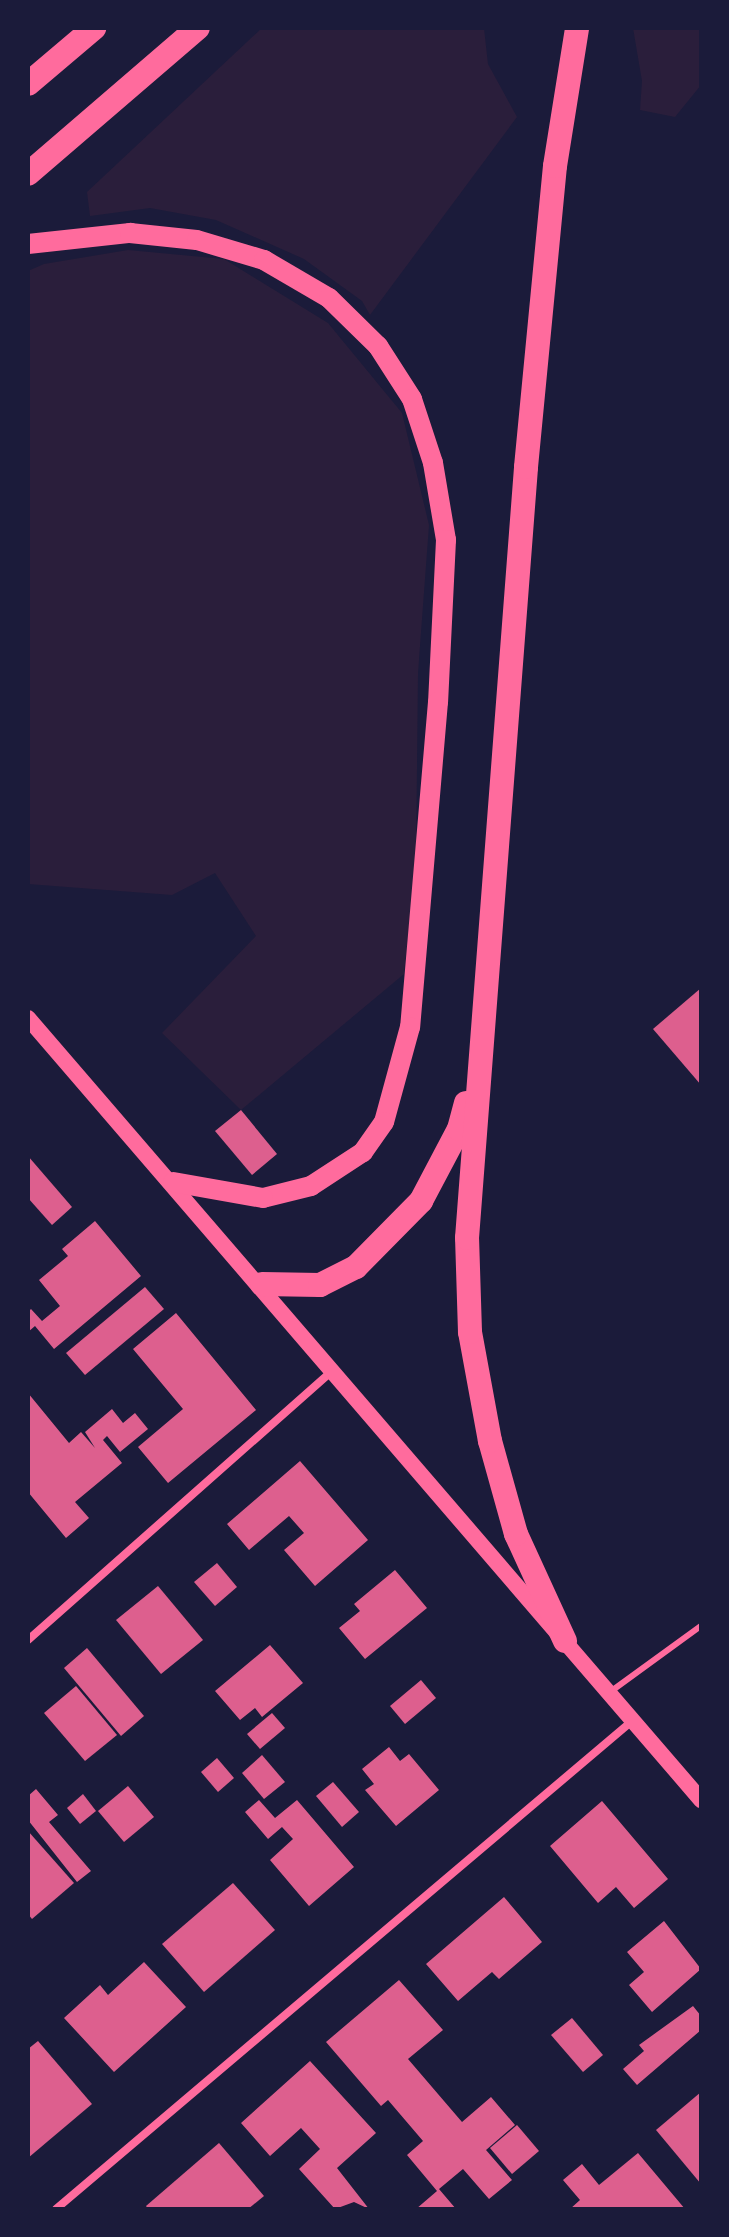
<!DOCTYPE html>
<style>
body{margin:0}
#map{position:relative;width:729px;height:2237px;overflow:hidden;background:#1b1b3a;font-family:"Asap Condensed",sans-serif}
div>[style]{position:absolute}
.green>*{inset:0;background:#2a1e3b}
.building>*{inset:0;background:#dd5f8e}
.service>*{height:6px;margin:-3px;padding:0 3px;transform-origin:3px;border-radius:3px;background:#ff6b9d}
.minor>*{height:8px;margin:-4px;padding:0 4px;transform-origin:4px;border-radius:4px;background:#ff6b9d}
.secondary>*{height:16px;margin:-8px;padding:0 8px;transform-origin:8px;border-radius:8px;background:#ff6b9d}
.primary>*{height:20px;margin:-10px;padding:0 10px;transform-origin:10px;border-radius:10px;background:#ff6b9d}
.motorway>*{height:24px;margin:-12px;padding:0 12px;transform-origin:12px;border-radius:12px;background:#ff6b9d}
span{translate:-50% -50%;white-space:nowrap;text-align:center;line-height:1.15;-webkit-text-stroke:8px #1b1b3a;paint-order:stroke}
.frame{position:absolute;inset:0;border:30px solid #1b1b3a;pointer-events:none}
</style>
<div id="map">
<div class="green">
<i style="clip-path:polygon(262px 28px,484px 28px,488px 64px,517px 117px,370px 315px,362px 301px,304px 259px,216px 220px,150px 208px,90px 216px,87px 192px)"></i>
<i style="clip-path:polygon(633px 28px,701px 28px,701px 85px,675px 117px,640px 110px,642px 81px)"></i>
<i style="clip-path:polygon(128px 250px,224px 259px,328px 323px,402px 413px,429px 525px,418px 673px,416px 860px,404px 974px,241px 1110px,162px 1033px,256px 936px,215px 873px,172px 895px,28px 884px,28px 271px,44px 264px)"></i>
</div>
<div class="building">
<i style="clip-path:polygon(701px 988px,701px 1085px,653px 1029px)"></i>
<i style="clip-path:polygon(241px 1110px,277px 1154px,252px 1175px,215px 1131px)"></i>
<i style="clip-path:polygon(28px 1156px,72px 1207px,52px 1225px,28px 1198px)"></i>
<i style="clip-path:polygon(95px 1221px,141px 1276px,54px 1349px,35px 1326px,28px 1332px,28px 1312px,31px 1309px,42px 1321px,60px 1306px,39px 1280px,68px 1256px,62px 1249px)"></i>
<i style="clip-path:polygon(145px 1287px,164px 1309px,85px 1375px,66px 1353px)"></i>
<i style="clip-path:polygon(176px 1313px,256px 1410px,168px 1483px,138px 1447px,183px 1409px,133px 1349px)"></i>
<i style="clip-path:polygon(28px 1393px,69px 1443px,81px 1432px,95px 1448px,85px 1432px,112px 1409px,123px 1423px,135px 1413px,148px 1429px,120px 1452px,107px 1436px,103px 1440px,122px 1463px,75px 1502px,89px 1518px,66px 1538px,28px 1492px)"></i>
<i style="clip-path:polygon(300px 1461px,368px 1540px,315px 1586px,284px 1550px,304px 1533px,289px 1516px,249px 1550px,227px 1524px)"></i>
<i style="clip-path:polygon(217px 1563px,237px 1587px,215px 1606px,194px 1582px)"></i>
<i style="clip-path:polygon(395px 1570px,427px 1608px,365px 1659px,339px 1628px,360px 1611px,354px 1604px)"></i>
<i style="clip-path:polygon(158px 1586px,203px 1640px,161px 1674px,116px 1620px)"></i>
<i style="clip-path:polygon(270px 1645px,303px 1683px,262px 1717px,255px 1708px,240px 1720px,215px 1691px)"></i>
<i style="clip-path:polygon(87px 1648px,144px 1716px,121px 1736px,64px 1668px)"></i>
<i style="clip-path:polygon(421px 1680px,436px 1698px,405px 1724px,390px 1706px)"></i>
<i style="clip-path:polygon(76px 1686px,117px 1735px,85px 1761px,44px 1713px)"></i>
<i style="clip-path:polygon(272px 1713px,285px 1728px,260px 1749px,247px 1734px)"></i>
<i style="clip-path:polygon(389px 1747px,400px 1761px,409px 1754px,439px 1790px,396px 1826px,365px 1790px,374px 1784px,362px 1769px)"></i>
<i style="clip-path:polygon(262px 1755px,285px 1782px,264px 1799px,242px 1773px)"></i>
<i style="clip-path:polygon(217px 1758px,234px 1778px,218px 1792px,201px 1772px)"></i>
<i style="clip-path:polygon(333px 1782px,359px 1812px,342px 1827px,316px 1796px)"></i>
<i style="clip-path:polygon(128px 1786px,154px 1817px,124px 1842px,98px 1811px)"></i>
<i style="clip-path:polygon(36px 1789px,58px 1815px,49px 1822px,91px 1871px,77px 1882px,28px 1820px,28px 1796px)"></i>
<i style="clip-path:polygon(83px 1794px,96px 1811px,80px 1824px,67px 1808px)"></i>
<i style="clip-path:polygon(259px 1800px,275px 1818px,297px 1800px,354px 1867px,309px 1906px,270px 1860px,293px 1839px,282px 1827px,268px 1839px,245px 1812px)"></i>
<i style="clip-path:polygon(602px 1801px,668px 1879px,634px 1908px,616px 1887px,598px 1903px,550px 1846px)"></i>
<i style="clip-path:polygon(28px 1831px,74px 1883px,32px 1919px,28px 1914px)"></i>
<i style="clip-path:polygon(233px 1883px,275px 1930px,204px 1992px,162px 1944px)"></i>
<i style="clip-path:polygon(504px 1897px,542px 1942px,499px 1979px,492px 1972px,458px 2001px,426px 1964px)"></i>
<i style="clip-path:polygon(664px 1921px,701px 1969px,652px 2012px,629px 1985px,644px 1972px,627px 1952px)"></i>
<i style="clip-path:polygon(144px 1962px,186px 2007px,114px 2072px,64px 2018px,100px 1985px,108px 1995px)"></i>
<i style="clip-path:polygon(399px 1980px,443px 2030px,408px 2059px,462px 2122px,491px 2097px,515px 2125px,486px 2150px,512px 2180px,489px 2199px,463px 2169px,439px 2189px,456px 2209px,416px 2209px,437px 2191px,407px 2155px,423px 2141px,388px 2100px,381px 2106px,326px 2042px)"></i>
<i style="clip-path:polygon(693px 2006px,701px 2016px,701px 2030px,637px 2085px,623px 2069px,644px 2051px,639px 2045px)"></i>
<i style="clip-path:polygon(572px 2018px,603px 2055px,583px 2072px,551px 2035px)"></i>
<i style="clip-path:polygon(38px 2041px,92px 2104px,28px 2158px,28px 2049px)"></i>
<i style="clip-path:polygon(310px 2061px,376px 2133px,337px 2168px,369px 2209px,354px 2202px,335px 2209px,299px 2169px,320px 2149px,301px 2128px,270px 2156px,241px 2123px)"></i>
<i style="clip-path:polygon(701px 2092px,701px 2184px,656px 2130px)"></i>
<i style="clip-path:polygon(517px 2125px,539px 2151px,512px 2174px,490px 2148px)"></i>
<i style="clip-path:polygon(219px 2143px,264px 2196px,248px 2209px,148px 2209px,146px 2206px)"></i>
<i style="clip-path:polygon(638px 2153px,685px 2209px,570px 2209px,580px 2200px,563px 2180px,582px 2164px,599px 2185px)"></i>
</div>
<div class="service">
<i style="left:610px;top:1692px;width:112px;rotate:-36deg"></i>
</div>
<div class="minor">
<i style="left:28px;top:1640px;width:409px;rotate:-41.5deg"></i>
<i style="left:56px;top:2209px;width:755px;rotate:-40.27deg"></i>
</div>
<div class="secondary">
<i style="left:28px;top:1018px;width:1032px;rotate:49.28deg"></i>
</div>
<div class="primary">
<i style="left:28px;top:244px;width:103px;rotate:-6.2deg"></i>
<i style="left:130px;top:233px;width:67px;rotate:6deg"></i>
<i style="left:197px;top:240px;width:70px;rotate:16.6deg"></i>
<i style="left:264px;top:260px;width:75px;rotate:30.3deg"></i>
<i style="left:329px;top:298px;width:69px;rotate:44.4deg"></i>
<i style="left:378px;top:346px;width:63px;rotate:57.3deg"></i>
<i style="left:412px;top:399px;width:67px;rotate:71.8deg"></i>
<i style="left:433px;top:463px;width:78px;rotate:80.4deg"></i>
<i style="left:446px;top:540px;width:162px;rotate:92.8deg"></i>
<i style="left:438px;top:702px;width:326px;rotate:94.9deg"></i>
<i style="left:410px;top:1027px;width:98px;rotate:105.3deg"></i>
<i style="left:384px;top:1122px;width:37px;rotate:125deg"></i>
<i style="left:363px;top:1152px;width:62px;rotate:146.8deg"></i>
<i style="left:311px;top:1186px;width:49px;rotate:166deg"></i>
<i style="left:263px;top:1198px;width:91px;rotate:-169.9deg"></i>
</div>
<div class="motorway">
<i style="left:28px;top:84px;width:87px;rotate:-40.3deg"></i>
<i style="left:28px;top:174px;width:224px;rotate:-40.7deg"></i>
<i style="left:262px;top:1284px;width:58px;rotate:1deg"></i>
<i style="left:320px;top:1285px;width:40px;rotate:-26.6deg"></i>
<i style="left:356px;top:1267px;width:93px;rotate:-45.4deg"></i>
<i style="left:421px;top:1201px;width:81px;rotate:-62.2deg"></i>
<i style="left:459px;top:1129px;width:27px;rotate:-75deg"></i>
<i style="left:565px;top:1641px;width:118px;rotate:-114.6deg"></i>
<i style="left:516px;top:1534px;width:97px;rotate:-105.6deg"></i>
<i style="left:490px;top:1441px;width:111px;rotate:-100.4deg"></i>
<i style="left:470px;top:1332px;width:94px;rotate:-91.8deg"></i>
<i style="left:467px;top:1238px;width:773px;rotate:-85.62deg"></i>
<i style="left:526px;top:467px;width:302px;rotate:-84.5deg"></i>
<i style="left:555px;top:166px;width:140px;rotate:-80.9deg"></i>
</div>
<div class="frame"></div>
</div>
